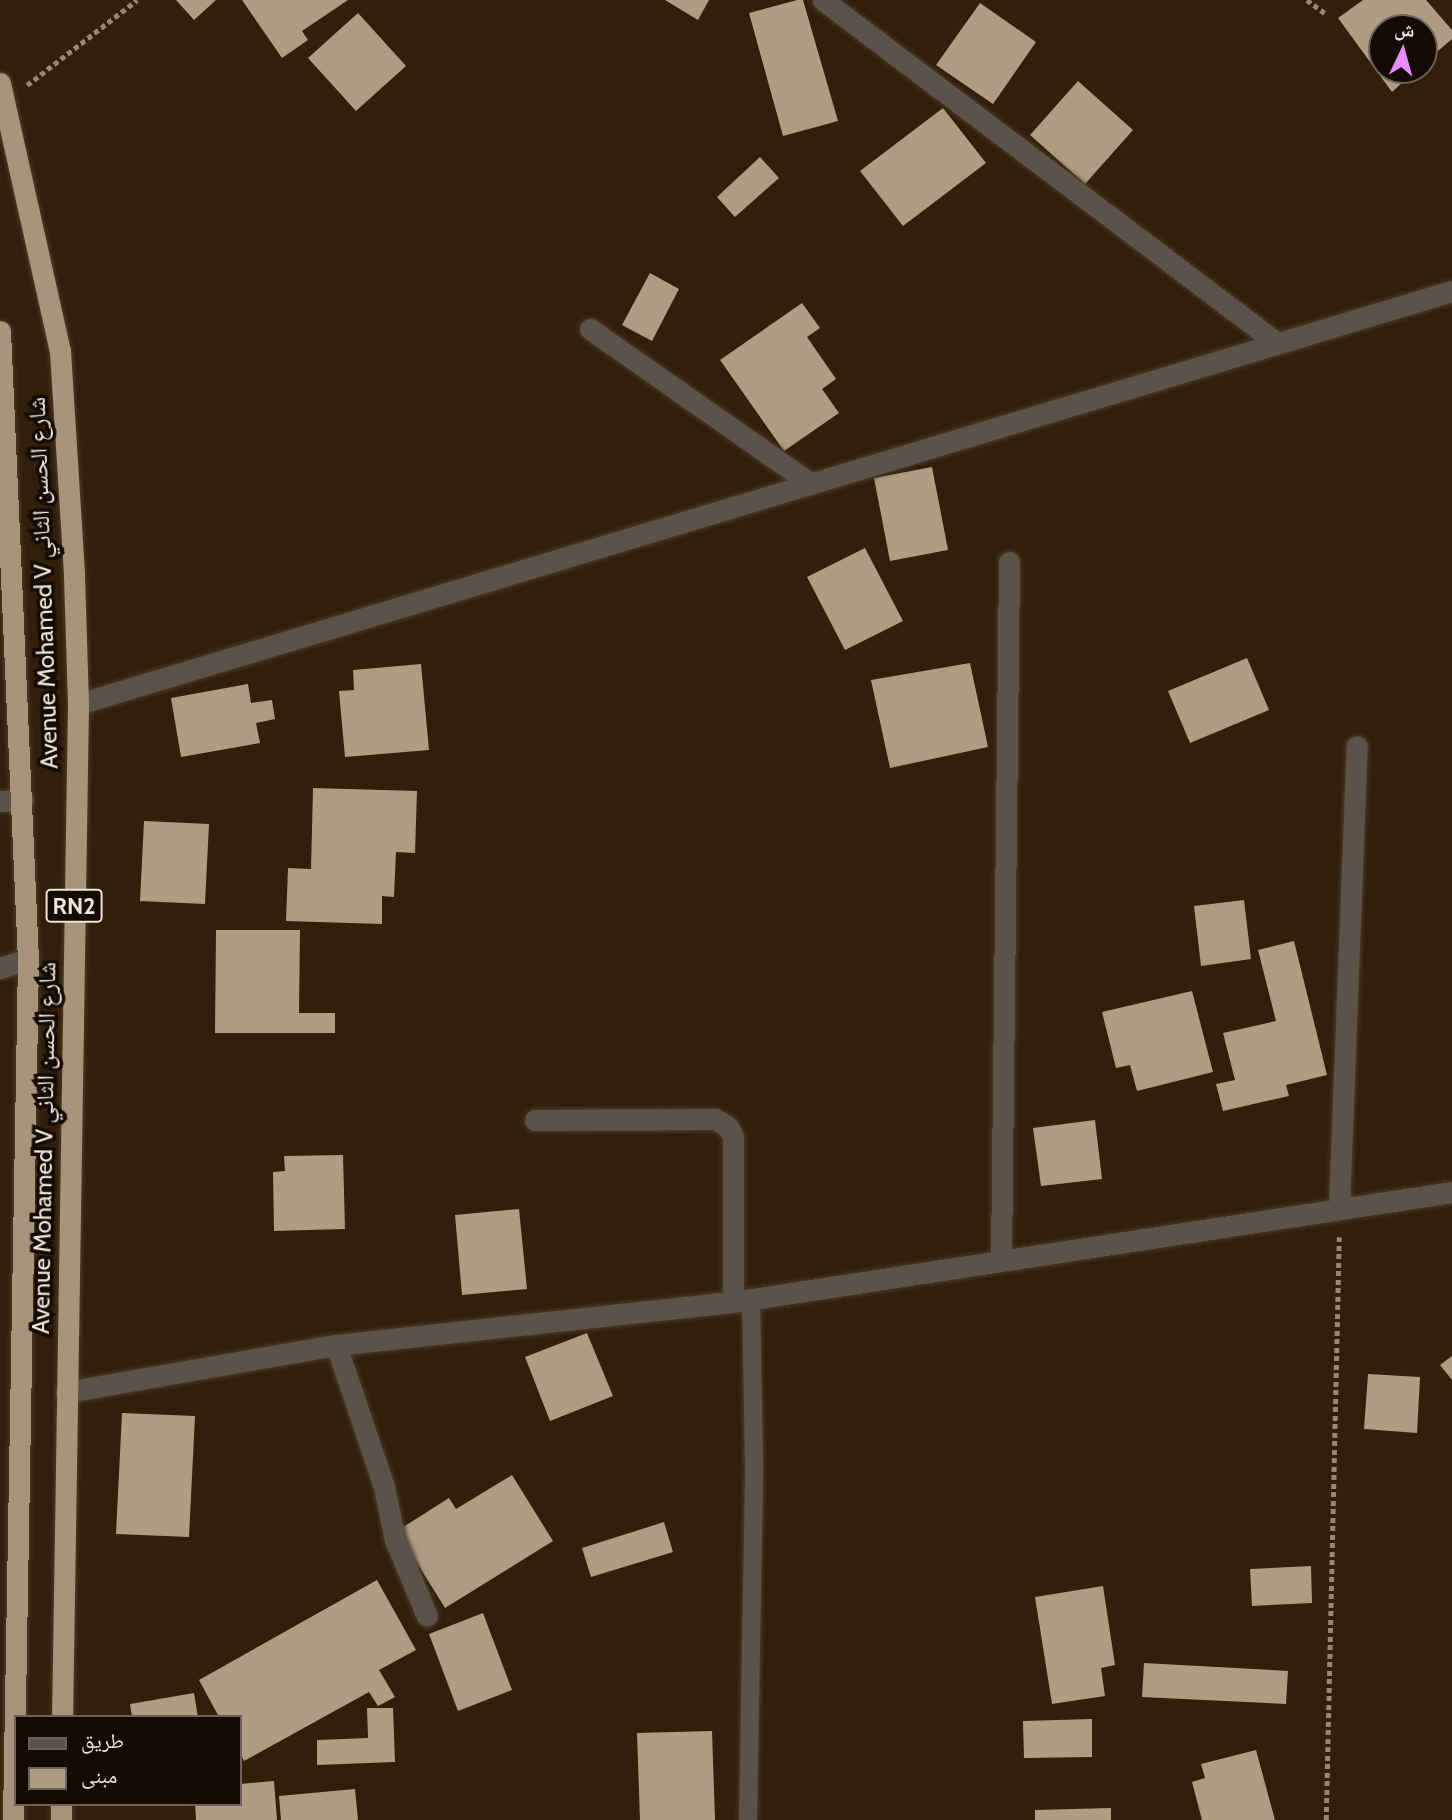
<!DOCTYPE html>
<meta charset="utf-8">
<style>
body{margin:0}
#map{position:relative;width:1452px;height:1820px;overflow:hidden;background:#311f0a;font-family:Cabin,"Noto Naskh Arabic",sans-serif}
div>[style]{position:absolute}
.building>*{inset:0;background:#ae9d82}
.path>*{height:4.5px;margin-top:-2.25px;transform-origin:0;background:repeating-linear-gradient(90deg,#958676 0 5px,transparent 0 8.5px)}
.roads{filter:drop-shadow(0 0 2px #4c3b27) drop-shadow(0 0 2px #4c3b27)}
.lane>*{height:18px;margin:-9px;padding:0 9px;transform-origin:9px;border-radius:9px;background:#5b5249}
.street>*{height:21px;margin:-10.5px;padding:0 10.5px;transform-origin:10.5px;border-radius:10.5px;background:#5b5249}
.highway>*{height:21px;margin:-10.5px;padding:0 10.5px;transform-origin:10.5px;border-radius:10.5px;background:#a8937b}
span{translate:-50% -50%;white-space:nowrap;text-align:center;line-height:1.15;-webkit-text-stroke:7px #130b04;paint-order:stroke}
.shield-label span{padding:2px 5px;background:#130b04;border:2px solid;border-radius:5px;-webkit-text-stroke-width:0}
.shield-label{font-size:23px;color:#f1e5d8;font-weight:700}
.street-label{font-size:24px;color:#f1e5d8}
.legend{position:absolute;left:14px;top:1715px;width:228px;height:91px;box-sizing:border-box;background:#130b04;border:2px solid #6c6259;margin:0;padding:9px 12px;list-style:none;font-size:21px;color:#f1e5d8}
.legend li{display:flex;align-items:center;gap:14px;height:35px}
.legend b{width:35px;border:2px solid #6c6259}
.north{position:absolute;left:1368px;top:14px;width:70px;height:70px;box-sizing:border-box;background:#130b04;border:2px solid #6c6259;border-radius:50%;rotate:5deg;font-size:19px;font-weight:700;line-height:28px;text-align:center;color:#f1e5d8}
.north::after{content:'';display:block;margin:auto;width:24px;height:32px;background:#e98dfe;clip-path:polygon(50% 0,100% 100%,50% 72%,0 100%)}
</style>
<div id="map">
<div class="building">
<i style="clip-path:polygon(176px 0,216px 0,194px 20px)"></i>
<i style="clip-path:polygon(242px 0,348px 0,302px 31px,308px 40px,282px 58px)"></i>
<i style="clip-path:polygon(665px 0,709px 0,698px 20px)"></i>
<i style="clip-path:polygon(797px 0,803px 0,838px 121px,783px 136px,749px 13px)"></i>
<i style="clip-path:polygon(1363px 0,1426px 0,1452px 30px,1452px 39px,1424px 63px,1424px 28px,1382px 28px,1382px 70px,1416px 70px,1392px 92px,1338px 18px)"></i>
<i style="clip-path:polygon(980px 3px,1036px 42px,993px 104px,936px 65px)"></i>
<i style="clip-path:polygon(358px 13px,406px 66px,356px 111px,308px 58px)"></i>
<i style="clip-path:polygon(1078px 81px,1133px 130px,1085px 184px,1030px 135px)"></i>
<i style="clip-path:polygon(943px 108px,986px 163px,903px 226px,860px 171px)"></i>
<i style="clip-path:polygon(760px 157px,779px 178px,735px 217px,717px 197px)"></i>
<i style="clip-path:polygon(650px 273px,679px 289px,652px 341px,622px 325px)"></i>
<i style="clip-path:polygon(802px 303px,820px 328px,807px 337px,836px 379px,822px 389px,839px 413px,784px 451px,720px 360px)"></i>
<i style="clip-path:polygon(932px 467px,948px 550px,890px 561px,874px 478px)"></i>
<i style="clip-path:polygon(865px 548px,903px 621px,845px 650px,807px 577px)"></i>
<i style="clip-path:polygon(1247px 658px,1269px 710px,1190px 743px,1168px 691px)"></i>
<i style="clip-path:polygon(970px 663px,988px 747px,890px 768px,871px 680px)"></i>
<i style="clip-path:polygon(421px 664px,429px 750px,345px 757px,339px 691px,354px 690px,353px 670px)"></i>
<i style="clip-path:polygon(248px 684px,251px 703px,272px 700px,275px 719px,256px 723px,260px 743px,181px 757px,171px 698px)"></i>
<i style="clip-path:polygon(313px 788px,417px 791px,415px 853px,396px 852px,394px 897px,382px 896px,382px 924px,286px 921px,288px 868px,311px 869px)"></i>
<i style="clip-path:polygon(144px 821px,209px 824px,205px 904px,140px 901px)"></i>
<i style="clip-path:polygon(1244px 900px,1251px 959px,1201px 966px,1194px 906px)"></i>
<i style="clip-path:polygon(216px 930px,300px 930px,299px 1013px,335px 1013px,335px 1033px,215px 1033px)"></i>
<i style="clip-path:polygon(1294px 941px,1327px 1075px,1286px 1085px,1289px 1096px,1223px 1111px,1216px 1084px,1235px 1080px,1223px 1033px,1276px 1021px,1258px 950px)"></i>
<i style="clip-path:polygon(1192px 991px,1213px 1072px,1137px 1091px,1130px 1065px,1116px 1068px,1102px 1012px)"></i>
<i style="clip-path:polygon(1095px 1120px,1102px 1179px,1041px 1186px,1033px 1128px)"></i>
<i style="clip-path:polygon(343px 1155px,345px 1229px,274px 1231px,273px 1172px,285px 1171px,284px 1156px)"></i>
<i style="clip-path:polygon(519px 1209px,527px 1289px,462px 1295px,455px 1215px)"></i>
<i style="clip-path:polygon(587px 1333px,613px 1396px,550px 1421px,525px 1357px)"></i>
<i style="clip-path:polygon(1452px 1356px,1452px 1380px,1440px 1365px)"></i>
<i style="clip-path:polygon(1368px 1374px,1420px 1377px,1417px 1433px,1364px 1429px)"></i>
<i style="clip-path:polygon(122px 1413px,195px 1416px,189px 1537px,116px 1534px)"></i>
<i style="clip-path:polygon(512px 1475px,553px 1541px,445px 1608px,397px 1531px,449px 1498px,456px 1509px)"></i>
<i style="clip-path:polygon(664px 1522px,673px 1552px,591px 1577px,582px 1548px)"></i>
<i style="clip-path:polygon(1311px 1566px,1312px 1603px,1252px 1606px,1250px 1569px)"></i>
<i style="clip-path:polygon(377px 1580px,416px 1650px,379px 1670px,395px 1697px,378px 1706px,369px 1692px,244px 1761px,240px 1753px,240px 1717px,219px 1717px,199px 1680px)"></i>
<i style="clip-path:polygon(1103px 1586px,1115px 1665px,1101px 1668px,1105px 1696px,1052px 1704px,1035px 1597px)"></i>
<i style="clip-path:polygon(483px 1613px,512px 1690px,458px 1711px,429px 1634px)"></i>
<i style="clip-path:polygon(1144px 1663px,1288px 1671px,1286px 1704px,1142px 1697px)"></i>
<i style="clip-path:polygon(194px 1693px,198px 1717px,132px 1717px,130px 1704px)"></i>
<i style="clip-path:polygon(367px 1708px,393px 1708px,395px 1762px,317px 1765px,317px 1740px,368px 1738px)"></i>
<i style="clip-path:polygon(1092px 1719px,1092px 1757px,1024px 1758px,1023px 1721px)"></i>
<i style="clip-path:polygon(712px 1731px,715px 1820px,640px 1820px,637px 1733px)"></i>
<i style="clip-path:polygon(1256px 1750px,1275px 1820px,1202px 1820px,1192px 1782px,1205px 1778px,1201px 1764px)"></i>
<i style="clip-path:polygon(274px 1781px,277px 1820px,196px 1820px,195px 1804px,240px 1804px,240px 1784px)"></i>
<i style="clip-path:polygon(355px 1789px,358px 1820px,281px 1820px,279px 1796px)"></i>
<i style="clip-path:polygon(1111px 1808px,1111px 1820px,1035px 1820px,1035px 1810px)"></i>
</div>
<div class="path">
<i style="left:1307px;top:0;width:22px;rotate:36deg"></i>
<i style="left:27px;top:85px;width:139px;rotate:-37.7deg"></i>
<i style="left:1326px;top:1820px;width:583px;rotate:-88.72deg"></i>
</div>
<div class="roads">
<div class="lane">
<i style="left:748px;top:1820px;width:354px;rotate:-89deg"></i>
<i style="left:754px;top:1466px;width:168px;rotate:-91deg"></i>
</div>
<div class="street">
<i style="left:823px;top:0;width:569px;rotate:37.07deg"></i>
<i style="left:590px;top:329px;width:269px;rotate:35deg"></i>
<i style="left:78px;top:704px;width:1435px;rotate:-16.73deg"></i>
<i style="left:0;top:801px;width:23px;rotate:-2deg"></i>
<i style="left:0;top:968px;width:29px;rotate:-18deg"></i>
<i style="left:535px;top:1120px;width:180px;rotate:-0.3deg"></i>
<i style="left:715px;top:1119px;width:14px;rotate:30deg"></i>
<i style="left:727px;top:1126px;width:12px;rotate:59deg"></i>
<i style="left:733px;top:1136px;width:166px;rotate:90deg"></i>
<i style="left:1339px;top:1207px;width:461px;rotate:-87.8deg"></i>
<i style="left:1001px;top:1259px;width:697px;rotate:-89.34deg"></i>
<i style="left:336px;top:1345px;width:150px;rotate:71.3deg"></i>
<i style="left:384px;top:1487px;width:54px;rotate:78.3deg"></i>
<i style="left:395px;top:1540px;width:82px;rotate:67.2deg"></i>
<i style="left:66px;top:1392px;width:274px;rotate:-9.9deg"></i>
<i style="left:336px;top:1345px;width:399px;rotate:-6.2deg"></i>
<i style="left:733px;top:1302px;width:727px;rotate:-8.7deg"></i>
</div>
<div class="highway">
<i style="left:0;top:83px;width:275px;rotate:77.4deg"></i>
<i style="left:60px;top:351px;width:225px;rotate:86.4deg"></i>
<i style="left:74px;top:576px;width:128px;rotate:88.2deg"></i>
<i style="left:78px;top:704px;width:1013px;rotate:90.9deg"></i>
<i style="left:0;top:331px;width:629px;rotate:87.45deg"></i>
<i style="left:28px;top:959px;width:861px;rotate:91deg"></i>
<i style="left:61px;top:1820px;width:16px;rotate:-90deg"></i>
</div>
</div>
<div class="shield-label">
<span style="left:74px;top:906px">RN2</span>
</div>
<div class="street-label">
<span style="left:43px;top:583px;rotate:-92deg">Avenue Mohamed V شارع الحسن الثاني</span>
<span style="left:44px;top:1148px;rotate:-89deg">Avenue Mohamed V شارع الحسن الثاني</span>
</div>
<ul class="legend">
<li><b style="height:9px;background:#5b5249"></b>طريق</li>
<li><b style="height:19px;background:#ae9d82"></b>مبنى</li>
</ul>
<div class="north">ش</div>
</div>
